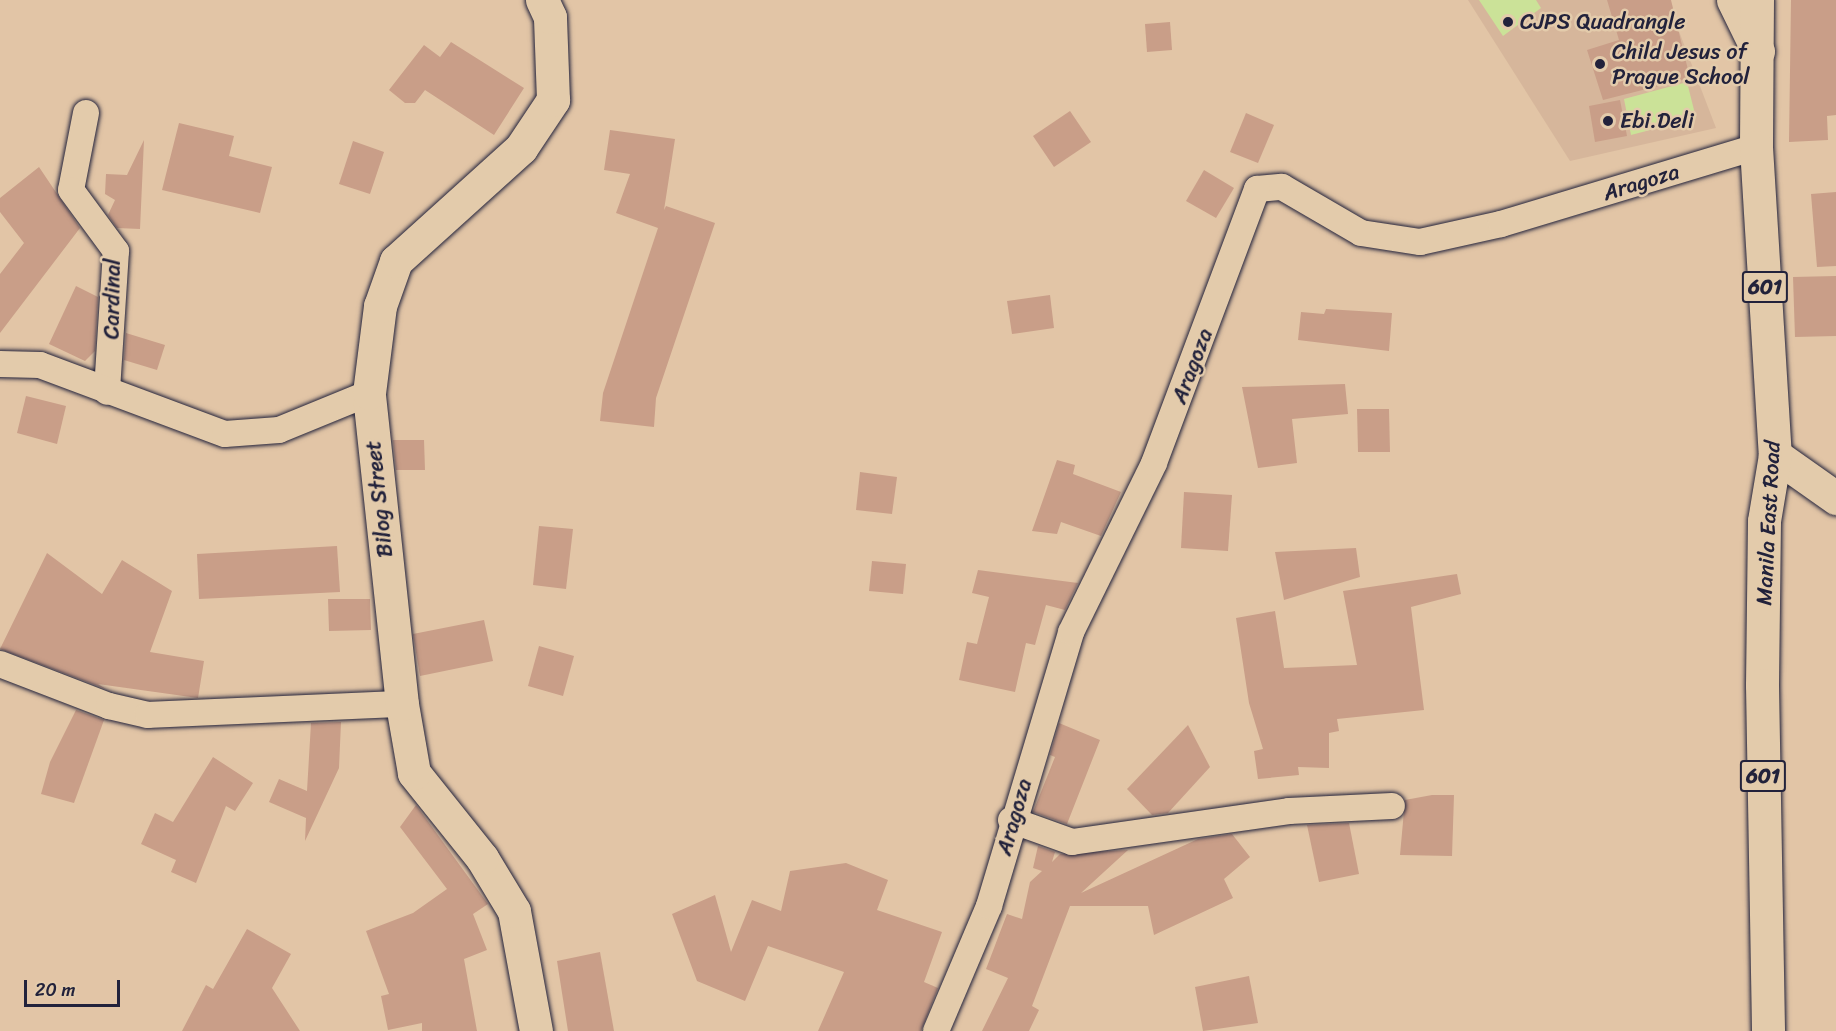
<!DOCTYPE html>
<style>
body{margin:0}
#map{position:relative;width:1836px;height:1031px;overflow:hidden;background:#e2c5a6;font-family:Sriracha,sans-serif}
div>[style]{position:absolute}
.built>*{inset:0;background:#d6b69b}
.green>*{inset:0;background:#cbe298}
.building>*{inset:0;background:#c99e88}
.roads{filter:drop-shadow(0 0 2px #22223b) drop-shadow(0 0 2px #22223b)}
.street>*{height:26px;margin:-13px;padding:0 13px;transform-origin:13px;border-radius:13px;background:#e3cbab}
.secondary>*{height:33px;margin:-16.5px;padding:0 16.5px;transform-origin:16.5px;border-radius:16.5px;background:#e3cbab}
.primary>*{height:33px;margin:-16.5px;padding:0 16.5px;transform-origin:16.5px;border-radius:16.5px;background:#e3cbab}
.dots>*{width:16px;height:16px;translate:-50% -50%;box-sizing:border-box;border:3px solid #e3cbab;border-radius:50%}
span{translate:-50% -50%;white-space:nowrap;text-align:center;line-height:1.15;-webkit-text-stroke:5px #e3cbab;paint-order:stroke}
.shield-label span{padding:2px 4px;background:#e3cbab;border:2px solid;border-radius:4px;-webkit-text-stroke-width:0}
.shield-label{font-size:21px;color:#22223b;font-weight:700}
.poi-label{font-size:22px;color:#22223b}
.left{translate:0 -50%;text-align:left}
.street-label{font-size:22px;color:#22223b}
.scale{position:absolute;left:24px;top:980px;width:96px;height:27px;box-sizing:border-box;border:3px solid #22223b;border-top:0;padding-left:8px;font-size:18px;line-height:21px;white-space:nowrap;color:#22223b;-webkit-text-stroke:4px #e3cbab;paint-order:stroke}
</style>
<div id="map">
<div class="built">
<i style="clip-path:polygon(1468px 0,1667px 0,1716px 128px,1570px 161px)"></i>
</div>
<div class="green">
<i style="clip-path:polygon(1479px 0,1536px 0,1541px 8px,1503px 36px)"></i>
<i style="clip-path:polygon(1687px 82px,1696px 118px,1631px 135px,1624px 99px)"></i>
</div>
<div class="building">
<i style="clip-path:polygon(1607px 0,1671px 0,1690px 78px,1603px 100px,1587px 50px,1619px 40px)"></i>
<i style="clip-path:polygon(1791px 0,1836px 0,1836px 115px,1827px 116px,1828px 140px,1789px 142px)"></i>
<i style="clip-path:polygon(1170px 22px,1172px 50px,1147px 52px,1145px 24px)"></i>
<i style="clip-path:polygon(451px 42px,524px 88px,494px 135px,425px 90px,415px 103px,405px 103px,389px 90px,424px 45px,440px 57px)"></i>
<i style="clip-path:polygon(1620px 100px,1627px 136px,1595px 142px,1589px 106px)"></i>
<i style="clip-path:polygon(1070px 111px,1091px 142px,1054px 167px,1033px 136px)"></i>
<i style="clip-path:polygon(1246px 113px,1274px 125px,1258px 163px,1230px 152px)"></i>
<i style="clip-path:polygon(179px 123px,234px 136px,229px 156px,272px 167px,260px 213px,162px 190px)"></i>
<i style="clip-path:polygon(610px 130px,675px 139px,664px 210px,666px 206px,715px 223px,656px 398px,654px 427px,600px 421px,603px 393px,658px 228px,616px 213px,630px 174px,604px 170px)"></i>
<i style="clip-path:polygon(144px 140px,140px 229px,117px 228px,108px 215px,115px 200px,105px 194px,106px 174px,127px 175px)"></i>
<i style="clip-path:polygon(353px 141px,384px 152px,370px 194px,339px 184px)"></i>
<i style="clip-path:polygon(39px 167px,80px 228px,0 333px,0 274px,24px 243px,0 212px,0 198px)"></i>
<i style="clip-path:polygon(1204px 170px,1234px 188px,1216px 218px,1186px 201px)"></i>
<i style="clip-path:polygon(1836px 192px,1836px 266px,1817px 267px,1811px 194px)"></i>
<i style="clip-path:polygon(1836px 276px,1836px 336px,1795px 337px,1793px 277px)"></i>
<i style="clip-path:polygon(76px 286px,98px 297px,95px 351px,85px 361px,49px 344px)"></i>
<i style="clip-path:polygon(1050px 295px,1054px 328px,1012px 334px,1007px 301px)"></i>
<i style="clip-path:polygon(1326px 309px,1392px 313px,1389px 351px,1298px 340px,1301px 312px,1324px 314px)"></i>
<i style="clip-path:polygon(126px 333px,165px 345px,157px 370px,124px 360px)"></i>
<i style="clip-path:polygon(1345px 384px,1348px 414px,1292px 419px,1297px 463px,1258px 468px,1242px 387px)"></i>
<i style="clip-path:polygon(26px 396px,66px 406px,57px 444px,17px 433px)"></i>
<i style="clip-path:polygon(1357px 409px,1389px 409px,1390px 452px,1358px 452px)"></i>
<i style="clip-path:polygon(393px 440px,424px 440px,425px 470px,396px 470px)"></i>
<i style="clip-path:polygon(1057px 460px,1075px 465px,1073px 474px,1121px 492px,1101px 536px,1061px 522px,1057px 534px,1032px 531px)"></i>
<i style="clip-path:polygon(860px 472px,897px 477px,892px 514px,856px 510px)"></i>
<i style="clip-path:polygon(1184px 492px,1232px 495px,1228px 551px,1181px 548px)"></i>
<i style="clip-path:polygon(539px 526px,573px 529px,566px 589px,533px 585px)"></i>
<i style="clip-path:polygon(337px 546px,340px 592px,199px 599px,197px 554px)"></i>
<i style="clip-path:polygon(1356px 548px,1360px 577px,1284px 600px,1275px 552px)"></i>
<i style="clip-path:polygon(47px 553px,102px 594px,122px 560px,172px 591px,150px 652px,204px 661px,198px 698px,98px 684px,106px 689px,0 649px)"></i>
<i style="clip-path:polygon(872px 561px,906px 564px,903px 594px,869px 591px)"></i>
<i style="clip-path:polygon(978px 570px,1078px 583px,1065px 610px,1046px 605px,1035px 645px,1026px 643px,1015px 692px,959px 680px,967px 642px,977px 644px,989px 597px,972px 593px)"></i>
<i style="clip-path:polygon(1457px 574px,1461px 594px,1411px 607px,1424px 710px,1337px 719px,1339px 731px,1329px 733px,1329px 768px,1298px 767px,1299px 775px,1258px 779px,1254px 751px,1263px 749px,1249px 703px,1236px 618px,1275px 611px,1284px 668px,1357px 665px,1343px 591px)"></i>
<i style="clip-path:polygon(328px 599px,370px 599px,371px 630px,329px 631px)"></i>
<i style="clip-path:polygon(484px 620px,493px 661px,420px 676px,413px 634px)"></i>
<i style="clip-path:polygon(539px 646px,574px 656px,563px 696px,528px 686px)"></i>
<i style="clip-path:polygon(76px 710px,104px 720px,74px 803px,41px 794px,50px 762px)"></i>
<i style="clip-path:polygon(341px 722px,339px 768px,305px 841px,306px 818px,269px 802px,279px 779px,307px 791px,311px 723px)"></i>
<i style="clip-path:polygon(1059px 723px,1100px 740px,1067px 824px,1033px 812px,1055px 757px,1050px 755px)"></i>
<i style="clip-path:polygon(1188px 725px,1210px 767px,1168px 813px,1152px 815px,1127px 789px)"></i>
<i style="clip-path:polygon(213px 757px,253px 783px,235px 811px,226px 806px,196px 883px,171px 872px,176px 860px,141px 844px,155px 813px,173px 822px)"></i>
<i style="clip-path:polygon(1432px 795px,1454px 795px,1452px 856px,1400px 855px,1405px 800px)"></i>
<i style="clip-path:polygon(416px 805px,488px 904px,473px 914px,487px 950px,464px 959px,477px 1031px,422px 1031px,422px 1023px,388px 1030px,381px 996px,389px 994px,366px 931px,413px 913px,447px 889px,400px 827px)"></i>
<i style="clip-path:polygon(1349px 823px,1359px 874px,1319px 882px,1307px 825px)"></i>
<i style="clip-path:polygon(1232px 834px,1250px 857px,1224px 879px,1233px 898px,1154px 935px,1148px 906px,1070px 906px,1032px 1006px,1039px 1010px,1029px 1031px,982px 1031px,1008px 978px,986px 969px,1007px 914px,1022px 919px,1030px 882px,1042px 871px,1033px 868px,1038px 846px,1055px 852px,1052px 862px,1060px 854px,1128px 850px,1081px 893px,1198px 839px)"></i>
<i style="clip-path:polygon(846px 863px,888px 880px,877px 910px,942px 932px,924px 982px,938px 988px,921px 1031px,818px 1031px,844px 972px,768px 946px,745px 1001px,697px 981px,672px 914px,715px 895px,731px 952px,752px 900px,781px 911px,790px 871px)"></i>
<i style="clip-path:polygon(247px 929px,291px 954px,272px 988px,300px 1031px,182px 1031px,206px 985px,213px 989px)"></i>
<i style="clip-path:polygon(600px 952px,614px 1031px,568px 1031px,557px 961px)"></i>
<i style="clip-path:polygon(1249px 976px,1258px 1023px,1203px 1031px,1195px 987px)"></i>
</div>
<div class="roads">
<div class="street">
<i style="left:86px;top:113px;width:78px;rotate:101deg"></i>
<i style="left:71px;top:190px;width:76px;rotate:53.6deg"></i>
<i style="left:116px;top:251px;width:141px;rotate:93.7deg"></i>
<i style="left:0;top:364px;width:40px;rotate:1.4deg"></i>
<i style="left:40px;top:365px;width:197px;rotate:20.5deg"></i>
<i style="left:225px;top:434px;width:54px;rotate:-4.2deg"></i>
<i style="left:279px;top:430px;width:97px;rotate:-22.3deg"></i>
<i style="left:0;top:664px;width:117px;rotate:21.1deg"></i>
<i style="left:109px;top:706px;width:40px;rotate:13deg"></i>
<i style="left:148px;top:715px;width:254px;rotate:-2.5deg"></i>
<i style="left:1011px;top:820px;width:65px;rotate:19.8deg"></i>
<i style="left:1072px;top:842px;width:219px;rotate:-8.1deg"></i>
<i style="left:1289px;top:811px;width:103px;rotate:-2.8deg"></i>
<i style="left:936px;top:1031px;width:136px;rotate:-67deg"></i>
<i style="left:989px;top:906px;width:286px;rotate:-73.3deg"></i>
<i style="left:1071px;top:632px;width:188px;rotate:-63.8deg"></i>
<i style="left:1154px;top:463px;width:293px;rotate:-69.4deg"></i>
<i style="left:1257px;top:189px;width:25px;rotate:-5deg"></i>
<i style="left:1282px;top:187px;width:91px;rotate:30.2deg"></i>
<i style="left:1361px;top:233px;width:60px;rotate:8.7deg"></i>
<i style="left:1420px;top:242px;width:83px;rotate:-12.5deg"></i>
<i style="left:1501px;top:224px;width:266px;rotate:-16.8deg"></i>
</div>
<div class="secondary">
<i style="left:1733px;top:0;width:57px;rotate:63.9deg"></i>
<i style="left:1775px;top:455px;width:75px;rotate:35.2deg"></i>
<i style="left:536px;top:1031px;width:122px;rotate:-100.4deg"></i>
<i style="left:514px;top:911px;width:62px;rotate:-121.1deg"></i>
<i style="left:482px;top:858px;width:109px;rotate:-128.7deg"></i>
<i style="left:414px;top:773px;width:70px;rotate:-99.9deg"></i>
<i style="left:402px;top:704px;width:313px;rotate:-96.1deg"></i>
<i style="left:369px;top:393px;width:88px;rotate:-82.8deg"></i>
<i style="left:380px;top:306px;width:48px;rotate:-70.4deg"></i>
<i style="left:396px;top:261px;width:169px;rotate:-42.1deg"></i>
<i style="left:521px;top:148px;width:58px;rotate:-56.3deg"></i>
<i style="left:553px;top:100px;width:83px;rotate:-92.1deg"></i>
<i style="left:550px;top:17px;width:19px;rotate:-115deg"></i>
</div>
<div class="primary">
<i style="left:1757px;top:0;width:147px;rotate:90.4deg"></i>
<i style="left:1756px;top:147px;width:309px;rotate:86.5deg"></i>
<i style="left:1775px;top:455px;width:67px;rotate:99.5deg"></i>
<i style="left:1764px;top:521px;width:164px;rotate:90.7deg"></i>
<i style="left:1762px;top:685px;width:346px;rotate:89deg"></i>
</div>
</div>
<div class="dots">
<i style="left:1508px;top:22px;background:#22223b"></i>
<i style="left:1600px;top:64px;background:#22223b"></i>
<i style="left:1608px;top:121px;background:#22223b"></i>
</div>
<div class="shield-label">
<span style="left:1765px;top:287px">601</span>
<span style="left:1763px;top:776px">601</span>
</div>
<div class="poi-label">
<span class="left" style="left:1520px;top:22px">CJPS Quadrangle</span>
<span class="left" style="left:1612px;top:64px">Child Jesus of<br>Prague School</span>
<span class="left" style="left:1620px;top:121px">Ebi.Deli</span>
</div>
<div class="street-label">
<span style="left:1641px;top:182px;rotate:-17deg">Aragoza</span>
<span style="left:112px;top:299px;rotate:-89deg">Cardinal</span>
<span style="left:1192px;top:366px;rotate:-69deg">Aragoza</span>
<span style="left:379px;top:499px;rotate:-96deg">Bilog Street</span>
<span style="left:1768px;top:523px;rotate:-87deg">Manila East Road</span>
<span style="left:1014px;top:817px;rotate:-74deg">Aragoza</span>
</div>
<div class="scale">20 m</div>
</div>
